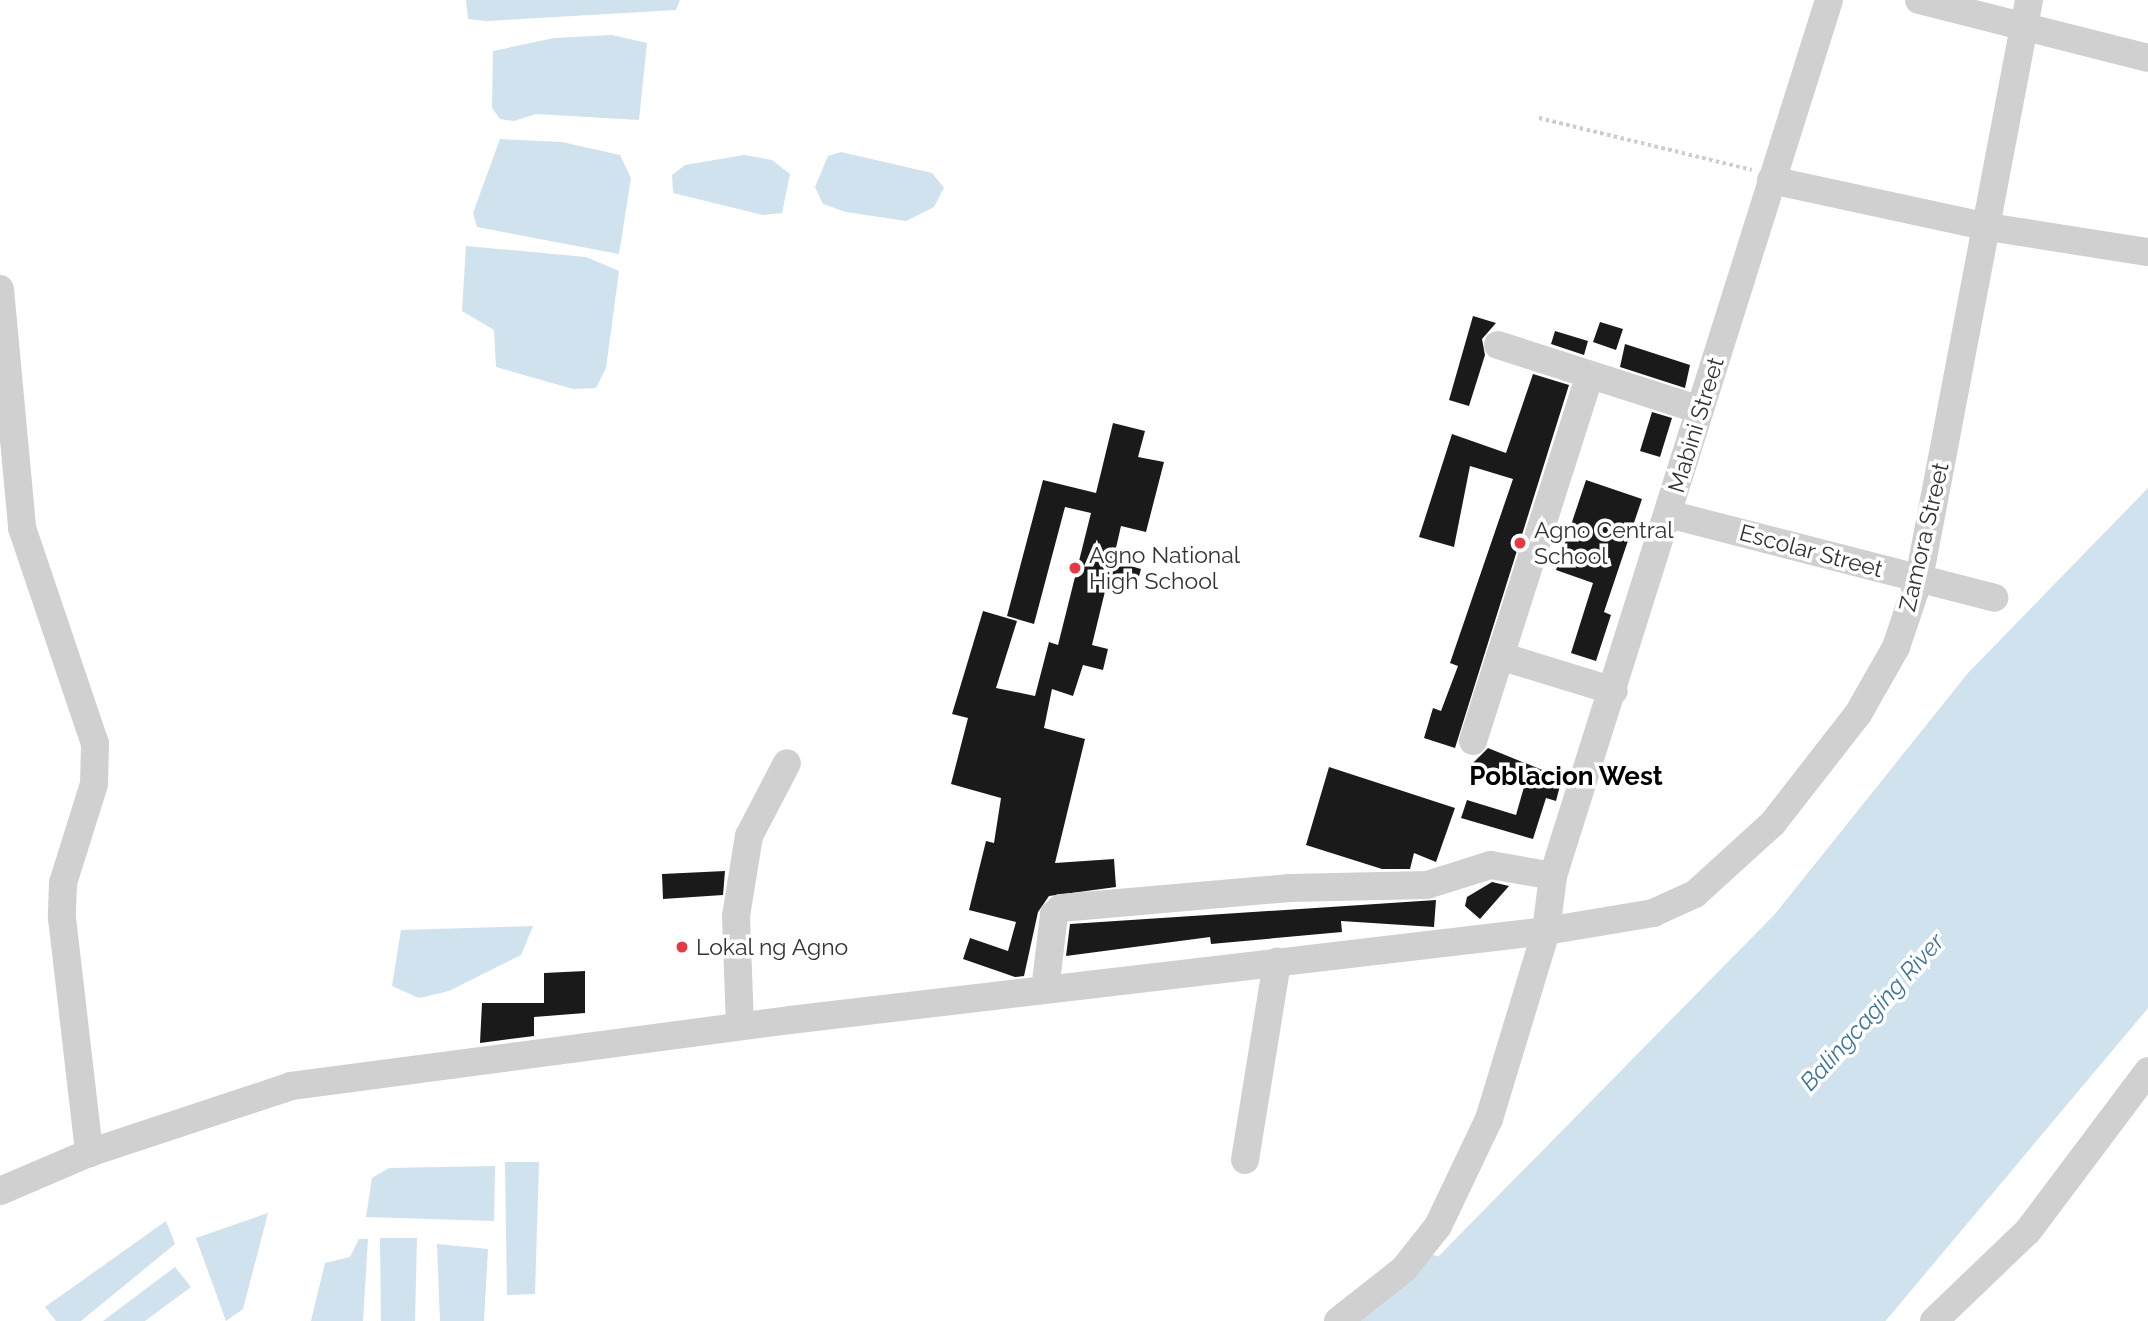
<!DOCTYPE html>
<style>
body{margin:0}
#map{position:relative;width:2148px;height:1321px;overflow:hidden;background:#fff;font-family:Raleway,sans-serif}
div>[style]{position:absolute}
.water>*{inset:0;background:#cfe2ee}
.river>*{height:33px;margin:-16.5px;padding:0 16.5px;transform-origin:16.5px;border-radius:16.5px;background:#cfe2ee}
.building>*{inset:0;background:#1a1a1a}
.path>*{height:3.5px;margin-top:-1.75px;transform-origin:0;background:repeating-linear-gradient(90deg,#cdcdcd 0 3.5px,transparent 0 7px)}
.minor>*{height:28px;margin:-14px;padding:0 14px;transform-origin:14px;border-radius:14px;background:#d0d0d0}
.dots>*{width:19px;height:19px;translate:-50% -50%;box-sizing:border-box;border:4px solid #fff;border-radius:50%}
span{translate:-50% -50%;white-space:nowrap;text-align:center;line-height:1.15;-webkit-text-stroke:7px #fff;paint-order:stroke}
.street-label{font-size:23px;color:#333}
.poi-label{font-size:23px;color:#333}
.left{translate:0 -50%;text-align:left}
.water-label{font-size:24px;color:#3f7597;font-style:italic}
.quarter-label{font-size:26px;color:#000;font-weight:700}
</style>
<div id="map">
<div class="water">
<i style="clip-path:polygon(466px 0,680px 0,676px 10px,487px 21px,468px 19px)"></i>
<i style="clip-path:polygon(612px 35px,647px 43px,639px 120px,536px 114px,514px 121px,500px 119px,492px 108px,493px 51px,554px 38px)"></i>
<i style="clip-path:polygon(500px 139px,562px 142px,620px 155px,631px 178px,619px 254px,477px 227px,473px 213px)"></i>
<i style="clip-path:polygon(841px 152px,932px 173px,944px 188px,934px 207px,906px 221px,846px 212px,823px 204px,815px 187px,828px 156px)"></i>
<i style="clip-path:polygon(744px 155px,772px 160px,790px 174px,782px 213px,763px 215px,673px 193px,672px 175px,685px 165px)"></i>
<i style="clip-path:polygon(466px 246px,586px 257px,619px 271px,606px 368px,596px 388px,573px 389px,496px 367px,494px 330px,462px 311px)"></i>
<i style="clip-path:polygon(2148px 488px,2148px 981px,1879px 1306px,1863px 1321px,1375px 1321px,1775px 914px,1968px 673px)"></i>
<i style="clip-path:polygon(533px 926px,521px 955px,449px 991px,419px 998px,392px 986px,401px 930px)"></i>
<i style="clip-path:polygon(505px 1162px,539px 1162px,535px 1294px,507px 1295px)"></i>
<i style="clip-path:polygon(495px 1166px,494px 1221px,366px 1217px,372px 1178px,389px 1168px)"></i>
<i style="clip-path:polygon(268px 1213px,243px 1309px,226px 1321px,196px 1238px)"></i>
<i style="clip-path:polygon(166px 1221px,175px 1244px,81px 1321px,56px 1321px,45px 1307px)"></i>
<i style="clip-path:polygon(380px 1238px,417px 1238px,415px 1321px,381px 1321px)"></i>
<i style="clip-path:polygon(359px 1239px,368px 1239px,363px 1321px,311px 1321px,325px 1263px,350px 1257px)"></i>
<i style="clip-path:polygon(437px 1244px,488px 1249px,484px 1321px,440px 1321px)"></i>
<i style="clip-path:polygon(175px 1267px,191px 1287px,145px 1321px,103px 1321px)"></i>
</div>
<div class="river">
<i style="left:1375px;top:1321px;width:75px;rotate:-41.8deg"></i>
<i style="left:1863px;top:1321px;width:444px;rotate:-50deg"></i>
</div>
<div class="building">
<i style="clip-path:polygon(1473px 316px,1496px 323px,1482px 339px,1485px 355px,1469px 406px,1449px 400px)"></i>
<i style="clip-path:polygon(1600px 322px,1623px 329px,1616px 350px,1593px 342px)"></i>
<i style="clip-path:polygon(1555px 331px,1588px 341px,1584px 355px,1551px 344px)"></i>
<i style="clip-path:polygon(1625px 344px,1690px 365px,1685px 388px,1620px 367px)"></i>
<i style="clip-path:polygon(1533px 374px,1569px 385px,1455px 748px,1424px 738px,1433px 708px,1441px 711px,1458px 666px,1450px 663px,1513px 479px,1470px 466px,1454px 547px,1419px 537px,1452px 434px,1506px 453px)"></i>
<i style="clip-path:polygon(1652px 412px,1672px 418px,1660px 457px,1640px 451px)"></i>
<i style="clip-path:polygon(1113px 423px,1145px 431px,1138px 457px,1164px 462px,1146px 532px,1121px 526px,1113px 561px,1141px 569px,1136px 587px,1108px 579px,1092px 645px,1108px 649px,1103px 670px,1083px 665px,1073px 696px,1052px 689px,1044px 728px,1085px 739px,1055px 863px,1114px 859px,1116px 887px,1049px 896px,1038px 912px,1024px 976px,1015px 977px,963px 959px,970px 938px,1008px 951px,1016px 922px,969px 910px,986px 841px,994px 843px,1001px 798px,951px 784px,968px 718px,952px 714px,983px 611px,1017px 621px,996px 688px,1035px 696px,1049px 642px,1058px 645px,1091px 513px,1065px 507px,1034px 624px,1007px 616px,1043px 480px,1096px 493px)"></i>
<i style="clip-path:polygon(1586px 480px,1642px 499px,1604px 612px,1611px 615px,1596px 661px,1571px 653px,1593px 583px,1556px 570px)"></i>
<i style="clip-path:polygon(1488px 748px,1562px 778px,1556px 801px,1546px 798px,1533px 839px,1461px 818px,1467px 800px,1516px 815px,1524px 787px,1469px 767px)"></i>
<i style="clip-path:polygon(1329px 767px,1455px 808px,1436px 862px,1414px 853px,1410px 869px,1382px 869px,1306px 845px)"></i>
<i style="clip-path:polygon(725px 871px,723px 895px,663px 899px,662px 874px)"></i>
<i style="clip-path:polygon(1492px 882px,1509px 886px,1480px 919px,1465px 906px,1467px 897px)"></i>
<i style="clip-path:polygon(1436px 900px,1434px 927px,1341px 921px,1342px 932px,1211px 944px,1210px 937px,1066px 956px,1070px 924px)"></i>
<i style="clip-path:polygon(585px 971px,585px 1013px,534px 1017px,534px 1036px,480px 1043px,482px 1003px,544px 1003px,544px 973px)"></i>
</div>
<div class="path">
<i style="left:1539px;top:118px;width:219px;rotate:13.7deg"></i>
</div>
<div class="minor">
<i style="left:1919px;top:0;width:236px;rotate:14.2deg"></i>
<i style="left:1771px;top:180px;width:222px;rotate:12.2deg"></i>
<i style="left:1988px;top:227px;width:162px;rotate:8.9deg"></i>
<i style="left:0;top:289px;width:240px;rotate:84.7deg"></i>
<i style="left:22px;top:528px;width:228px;rotate:71.3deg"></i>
<i style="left:95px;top:744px;width:40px;rotate:91.4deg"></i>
<i style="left:94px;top:784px;width:104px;rotate:107.4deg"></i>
<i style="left:63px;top:883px;width:35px;rotate:92deg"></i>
<i style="left:62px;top:918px;width:237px;rotate:83.4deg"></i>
<i style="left:1498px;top:345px;width:212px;rotate:17.8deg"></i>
<i style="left:1668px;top:514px;width:337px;rotate:14.4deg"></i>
<i style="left:1500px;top:656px;width:119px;rotate:17.1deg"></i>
<i style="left:1473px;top:741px;width:384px;rotate:-72.3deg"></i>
<i style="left:1045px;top:990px;width:76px;rotate:-83.2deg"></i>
<i style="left:1054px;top:915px;width:10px;rotate:-45deg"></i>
<i style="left:1061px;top:908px;width:230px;rotate:-5deg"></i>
<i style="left:1290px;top:888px;width:137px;rotate:-1.3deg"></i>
<i style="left:1427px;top:885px;width:67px;rotate:-17.4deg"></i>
<i style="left:1491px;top:865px;width:63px;rotate:10.1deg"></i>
<i style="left:740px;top:1026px;width:110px;rotate:-92.1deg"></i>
<i style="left:736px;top:916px;width:81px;rotate:-80.8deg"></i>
<i style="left:749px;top:836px;width:82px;rotate:-62.5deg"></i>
<i style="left:1245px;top:1160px;width:201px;rotate:-80.8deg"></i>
<i style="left:0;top:1191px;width:97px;rotate:-23.1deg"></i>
<i style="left:89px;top:1153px;width:213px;rotate:-18.3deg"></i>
<i style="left:291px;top:1086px;width:503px;rotate:-7.53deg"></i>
<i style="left:790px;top:1020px;width:761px;rotate:-6.71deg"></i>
<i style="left:1546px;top:931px;width:109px;rotate:-9.5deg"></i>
<i style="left:1653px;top:913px;width:46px;rotate:-24.3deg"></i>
<i style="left:1695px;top:894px;width:105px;rotate:-42.3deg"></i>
<i style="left:1773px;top:823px;width:138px;rotate:-52.1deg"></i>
<i style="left:1858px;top:714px;width:77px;rotate:-60.4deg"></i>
<i style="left:1896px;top:647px;width:72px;rotate:-71.3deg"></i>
<i style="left:1919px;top:579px;width:589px;rotate:-79.24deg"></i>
<i style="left:1338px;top:1321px;width:84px;rotate:-38.2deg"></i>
<i style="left:1404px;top:1269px;width:55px;rotate:-51.7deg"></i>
<i style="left:1438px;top:1226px;width:119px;rotate:-64.5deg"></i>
<i style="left:1489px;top:1119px;width:196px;rotate:-73.1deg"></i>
<i style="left:1546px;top:931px;width:55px;rotate:-82.7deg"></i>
<i style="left:1553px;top:876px;width:918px;rotate:-72.51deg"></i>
<i style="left:1934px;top:1321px;width:130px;rotate:-43.8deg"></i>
<i style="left:2028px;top:1231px;width:200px;rotate:-53.1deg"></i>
</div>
<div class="dots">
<i style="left:1520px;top:543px;background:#e63946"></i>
<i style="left:1075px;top:568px;background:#e63946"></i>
<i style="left:682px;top:947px;background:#e63946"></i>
</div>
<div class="street-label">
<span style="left:1696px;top:425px;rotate:-73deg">Mabini Street</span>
<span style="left:1924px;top:537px;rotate:-77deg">Zamora Street</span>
<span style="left:1811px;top:551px;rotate:15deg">Escolar Street</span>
</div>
<div class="poi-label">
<span class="left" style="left:1534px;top:543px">Agno Central<br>School</span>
<span class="left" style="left:1089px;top:568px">Agno National<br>High School</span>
<span class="left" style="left:696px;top:947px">Lokal ng Agno</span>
</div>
<div class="water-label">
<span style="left:1872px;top:1012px;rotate:-48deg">Balingcaging River</span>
</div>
<div class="quarter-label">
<span style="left:1566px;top:777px">Poblacion West</span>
</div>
</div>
